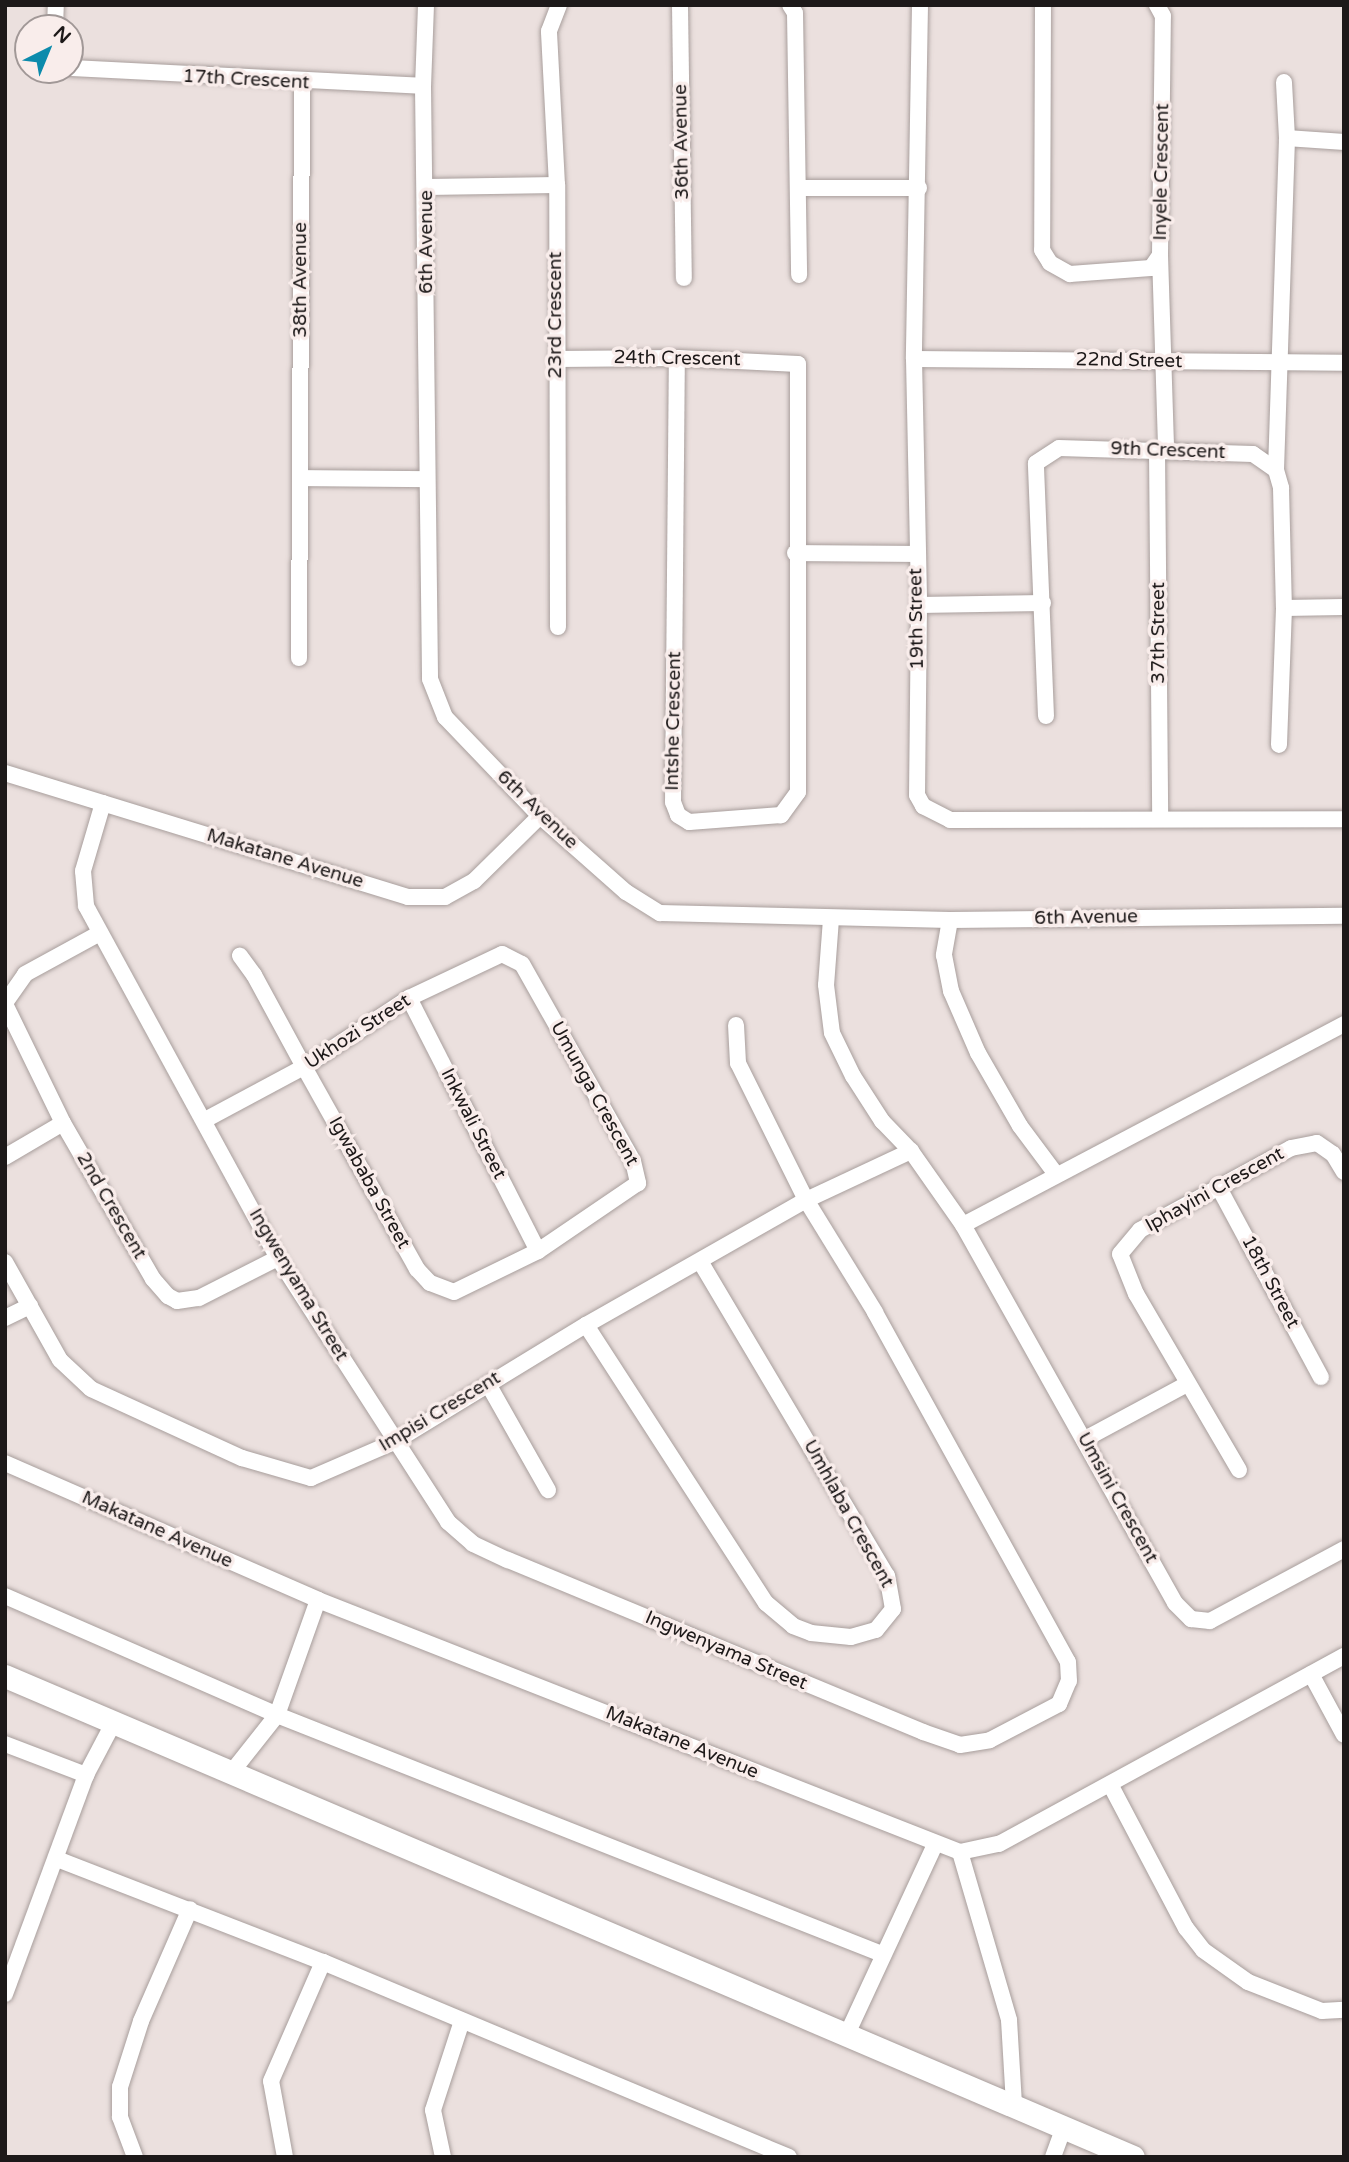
<!DOCTYPE html>
<style>
body{margin:0}
#map{position:relative;width:1349px;height:2162px;overflow:hidden;background:#ebe0de;font-family:"Varela Round",sans-serif}
div>[style]{position:absolute}
.roads{filter:drop-shadow(0 0 2px #a89e9c) drop-shadow(0 0 2px #a89e9c)}
.street>*{height:16px;margin:-8px;padding:0 8px;transform-origin:8px;border-radius:8px;background:#fff}
.secondary>*{height:23px;margin:-11.5px;padding:0 11.5px;transform-origin:11.5px;border-radius:11.5px;background:#fff}
span{translate:-50% -50%;white-space:nowrap;text-align:center;line-height:1.15;-webkit-text-stroke:7px #f9edeb;paint-order:stroke}
.street-label{font-size:19px;color:#1d1919}
.frame{position:absolute;inset:0;border:7px solid #1d1919;pointer-events:none}
.north{position:absolute;left:14px;top:14px;width:70px;height:70px;box-sizing:border-box;background:#f9edeb;border:2px solid #a19897;border-radius:50%;rotate:43deg;font-size:19px;font-weight:700;line-height:28px;text-align:center;color:#1d1919}
.north::after{content:'';display:block;margin:auto;width:24px;height:32px;background:#0c8bac;clip-path:polygon(50% 0,100% 100%,50% 72%,0 100%)}
</style>
<div id="map">
<div class="roads">
<div class="street">
<i style="left:426px;top:5px;width:81px;rotate:92.1deg"></i>
<i style="left:423px;top:86px;width:593px;rotate:89.32deg"></i>
<i style="left:430px;top:679px;width:41px;rotate:68.5deg"></i>
<i style="left:445px;top:717px;width:137px;rotate:46.2deg"></i>
<i style="left:540px;top:816px;width:115px;rotate:41.5deg"></i>
<i style="left:626px;top:892px;width:40px;rotate:32deg"></i>
<i style="left:660px;top:913px;width:290px;rotate:1.4deg"></i>
<i style="left:950px;top:920px;width:394px;rotate:-0.6deg"></i>
<i style="left:680px;top:5px;width:273px;rotate:89.2deg"></i>
<i style="left:790px;top:5px;width:9px;rotate:58deg"></i>
<i style="left:795px;top:13px;width:262px;rotate:89.1deg"></i>
<i style="left:920px;top:5px;width:354px;rotate:91deg"></i>
<i style="left:914px;top:359px;width:246px;rotate:88.8deg"></i>
<i style="left:919px;top:605px;width:190px;rotate:90.6deg"></i>
<i style="left:917px;top:795px;width:13px;rotate:61deg"></i>
<i style="left:923px;top:806px;width:30px;rotate:27deg"></i>
<i style="left:950px;top:820px;width:394px;rotate:-0.1deg"></i>
<i style="left:1043px;top:5px;width:245px;rotate:90.2deg"></i>
<i style="left:1042px;top:250px;width:15px;rotate:58deg"></i>
<i style="left:1050px;top:263px;width:23px;rotate:29deg"></i>
<i style="left:1070px;top:274px;width:81px;rotate:-4.2deg"></i>
<i style="left:1151px;top:268px;width:16px;rotate:-55deg"></i>
<i style="left:1160px;top:255px;width:239px;rotate:-89.3deg"></i>
<i style="left:1163px;top:16px;width:13px;rotate:-119deg"></i>
<i style="left:55px;top:28px;width:23px;rotate:-88deg"></i>
<i style="left:70px;top:68px;width:353px;rotate:2.9deg"></i>
<i style="left:1287px;top:138px;width:57px;rotate:4deg"></i>
<i style="left:427px;top:187px;width:130px;rotate:-0.9deg"></i>
<i style="left:799px;top:188px;width:120px"></i>
<i style="left:1160px;top:255px;width:196px;rotate:88.2deg"></i>
<i style="left:556px;top:359px;width:121px;rotate:-0.5deg"></i>
<i style="left:677px;top:358px;width:121px;rotate:2.8deg"></i>
<i style="left:798px;top:364px;width:428px;rotate:90deg"></i>
<i style="left:798px;top:792px;width:29px;rotate:126deg"></i>
<i style="left:781px;top:815px;width:92px;rotate:175.6deg"></i>
<i style="left:689px;top:822px;width:13px;rotate:-148deg"></i>
<i style="left:678px;top:815px;width:14px;rotate:-111deg"></i>
<i style="left:673px;top:802px;width:444px;rotate:-89.5deg"></i>
<i style="left:914px;top:359px;width:430px;rotate:0.5deg"></i>
<i style="left:1157px;top:450px;width:366px;rotate:89.5deg"></i>
<i style="left:1276px;top:470px;width:332px;rotate:-88.1deg"></i>
<i style="left:1287px;top:138px;width:56px;rotate:-93.1deg"></i>
<i style="left:300px;top:478px;width:127px;rotate:0.5deg"></i>
<i style="left:795px;top:553px;width:120px;rotate:0.5deg"></i>
<i style="left:919px;top:605px;width:124px;rotate:-0.9deg"></i>
<i style="left:1284px;top:608px;width:60px;rotate:-1deg"></i>
<i style="left:558px;top:627px;width:442px;rotate:-90.1deg"></i>
<i style="left:557px;top:185px;width:154px;rotate:-93deg"></i>
<i style="left:549px;top:31px;width:28px;rotate:-69deg"></i>
<i style="left:299px;top:658px;width:575px;rotate:-89.7deg"></i>
<i style="left:1046px;top:716px;width:253px;rotate:-92.3deg"></i>
<i style="left:1036px;top:463px;width:27px;rotate:-33deg"></i>
<i style="left:1059px;top:448px;width:194px;rotate:1.8deg"></i>
<i style="left:1253px;top:454px;width:28px;rotate:35deg"></i>
<i style="left:1276px;top:470px;width:19px;rotate:74deg"></i>
<i style="left:1281px;top:488px;width:120px;rotate:88.6deg"></i>
<i style="left:1284px;top:608px;width:137px;rotate:92.1deg"></i>
<i style="left:5px;top:773px;width:422px;rotate:17.1deg"></i>
<i style="left:408px;top:897px;width:37px"></i>
<i style="left:445px;top:897px;width:33px;rotate:-29deg"></i>
<i style="left:474px;top:881px;width:93px;rotate:-44.6deg"></i>
<i style="left:103px;top:803px;width:71px;rotate:106.4deg"></i>
<i style="left:83px;top:871px;width:35px;rotate:85deg"></i>
<i style="left:86px;top:906px;width:401px;rotate:61.4deg"></i>
<i style="left:278px;top:1258px;width:314px;rotate:57.2deg"></i>
<i style="left:448px;top:1522px;width:33px;rotate:41deg"></i>
<i style="left:473px;top:1544px;width:38px;rotate:25deg"></i>
<i style="left:508px;top:1560px;width:449px;rotate:22.5deg"></i>
<i style="left:923px;top:1732px;width:39px;rotate:19deg"></i>
<i style="left:960px;top:1745px;width:30px;rotate:-9deg"></i>
<i style="left:990px;top:1740px;width:78px;rotate:-27.6deg"></i>
<i style="left:1059px;top:1704px;width:25px;rotate:-67deg"></i>
<i style="left:1069px;top:1681px;width:19px;rotate:-93deg"></i>
<i style="left:1068px;top:1662px;width:400px;rotate:-118.9deg"></i>
<i style="left:875px;top:1312px;width:132px;rotate:-121.6deg"></i>
<i style="left:806px;top:1200px;width:153px;rotate:-116.4deg"></i>
<i style="left:738px;top:1063px;width:38px;rotate:-93deg"></i>
<i style="left:831px;top:919px;width:66px;rotate:94.3deg"></i>
<i style="left:826px;top:985px;width:48px;rotate:82.9deg"></i>
<i style="left:832px;top:1033px;width:48px;rotate:64deg"></i>
<i style="left:853px;top:1076px;width:54px;rotate:57.2deg"></i>
<i style="left:882px;top:1121px;width:42px;rotate:46deg"></i>
<i style="left:911px;top:1151px;width:90px;rotate:54.9deg"></i>
<i style="left:963px;top:1225px;width:433px;rotate:60.7deg"></i>
<i style="left:1175px;top:1603px;width:23px;rotate:45deg"></i>
<i style="left:1191px;top:1619px;width:19px;rotate:6deg"></i>
<i style="left:1210px;top:1621px;width:152px;rotate:-28.2deg"></i>
<i style="left:950px;top:920px;width:36px;rotate:100deg"></i>
<i style="left:944px;top:955px;width:37px;rotate:79deg"></i>
<i style="left:951px;top:991px;width:68px;rotate:66.5deg"></i>
<i style="left:978px;top:1053px;width:84px;rotate:60.1deg"></i>
<i style="left:1020px;top:1126px;width:59px;rotate:53.3deg"></i>
<i style="left:409px;top:998px;width:284px;rotate:63deg"></i>
<i style="left:5px;top:1003px;width:35px;rotate:-55deg"></i>
<i style="left:25px;top:974px;width:85px;rotate:-28.7deg"></i>
<i style="left:5px;top:1004px;width:132px;rotate:64deg"></i>
<i style="left:63px;top:1123px;width:180px;rotate:60deg"></i>
<i style="left:153px;top:1279px;width:23px;rotate:49deg"></i>
<i style="left:168px;top:1296px;width:10px;rotate:29deg"></i>
<i style="left:177px;top:1301px;width:22px;rotate:-8deg"></i>
<i style="left:199px;top:1298px;width:89px;rotate:-26.9deg"></i>
<i style="left:205px;top:1120px;width:112px;rotate:-28.2deg"></i>
<i style="left:304px;top:1067px;width:126px;rotate:-33.3deg"></i>
<i style="left:409px;top:998px;width:103px;rotate:-25.3deg"></i>
<i style="left:502px;top:954px;width:22px;rotate:27deg"></i>
<i style="left:522px;top:964px;width:226px;rotate:60.6deg"></i>
<i style="left:633px;top:1161px;width:23px;rotate:77deg"></i>
<i style="left:638px;top:1183px;width:121px;rotate:145.8deg"></i>
<i style="left:538px;top:1251px;width:93px;rotate:154deg"></i>
<i style="left:454px;top:1292px;width:26px;rotate:-159deg"></i>
<i style="left:430px;top:1283px;width:19px;rotate:-133deg"></i>
<i style="left:417px;top:1269px;width:231px;rotate:-119.2deg"></i>
<i style="left:304px;top:1067px;width:105px;rotate:-118.5deg"></i>
<i style="left:254px;top:975px;width:24px;rotate:-126deg"></i>
<i style="left:5px;top:1157px;width:67px;rotate:-30.4deg"></i>
<i style="left:1218px;top:1186px;width:217px;rotate:61.7deg"></i>
<i style="left:963px;top:1225px;width:431px;rotate:-27.8deg"></i>
<i style="left:5px;top:1262px;width:112px;rotate:60.7deg"></i>
<i style="left:60px;top:1360px;width:42px;rotate:43.1deg"></i>
<i style="left:91px;top:1389px;width:166px;rotate:24.6deg"></i>
<i style="left:242px;top:1458px;width:72px;rotate:16.2deg"></i>
<i style="left:311px;top:1478px;width:90px;rotate:-23.4deg"></i>
<i style="left:394px;top:1442px;width:225px;rotate:-31.4deg"></i>
<i style="left:586px;top:1325px;width:253px;rotate:-29.6deg"></i>
<i style="left:806px;top:1200px;width:116px;rotate:-25deg"></i>
<i style="left:5px;top:1318px;width:28px;rotate:-26deg"></i>
<i style="left:586px;top:1325px;width:331px;rotate:57.1deg"></i>
<i style="left:766px;top:1603px;width:35px;rotate:40deg"></i>
<i style="left:793px;top:1626px;width:19px;rotate:21deg"></i>
<i style="left:811px;top:1633px;width:40px;rotate:5.7deg"></i>
<i style="left:851px;top:1637px;width:26px;rotate:-16deg"></i>
<i style="left:876px;top:1630px;width:27px;rotate:-51deg"></i>
<i style="left:893px;top:1609px;width:34px;rotate:-100deg"></i>
<i style="left:887px;top:1576px;width:366px;rotate:-120.7deg"></i>
<i style="left:488px;top:1384px;width:122px;rotate:60.5deg"></i>
<i style="left:1085px;top:1439px;width:116px;rotate:-28.3deg"></i>
<i style="left:5px;top:1463px;width:342px;rotate:23.6deg"></i>
<i style="left:318px;top:1600px;width:690px;rotate:21.43deg"></i>
<i style="left:960px;top:1852px;width:40px;rotate:-12deg"></i>
<i style="left:999px;top:1844px;width:393px;rotate:-28.6deg"></i>
<i style="left:1239px;top:1470px;width:204px;rotate:-120.3deg"></i>
<i style="left:1136px;top:1294px;width:43px;rotate:-111.8deg"></i>
<i style="left:1120px;top:1254px;width:31px;rotate:-50deg"></i>
<i style="left:1140px;top:1230px;width:172px;rotate:-28.5deg"></i>
<i style="left:1291px;top:1148px;width:26px;rotate:-11deg"></i>
<i style="left:1317px;top:1143px;width:19px;rotate:35deg"></i>
<i style="left:1333px;top:1154px;width:21px;rotate:59deg"></i>
<i style="left:5px;top:1596px;width:297px;rotate:23.6deg"></i>
<i style="left:277px;top:1715px;width:650px;rotate:21.56deg"></i>
<i style="left:1311px;top:1674px;width:69px;rotate:61.6deg"></i>
<i style="left:5px;top:1744px;width:87px;rotate:20.9deg"></i>
<i style="left:231px;top:1773px;width:74px;rotate:-51.6deg"></i>
<i style="left:277px;top:1715px;width:122px;rotate:-70.4deg"></i>
<i style="left:1111px;top:1786px;width:161px;rotate:62.2deg"></i>
<i style="left:1186px;top:1928px;width:28px;rotate:52deg"></i>
<i style="left:1203px;top:1950px;width:55px;rotate:35.4deg"></i>
<i style="left:1248px;top:1982px;width:79px;rotate:21.4deg"></i>
<i style="left:1322px;top:2011px;width:22px;rotate:-3deg"></i>
<i style="left:960px;top:1852px;width:175px;rotate:73.7deg"></i>
<i style="left:1009px;top:2020px;width:85px;rotate:86.6deg"></i>
<i style="left:57px;top:1859px;width:285px;rotate:21.2deg"></i>
<i style="left:323px;top:1962px;width:505px;rotate:22.71deg"></i>
<i style="left:5px;top:1994px;width:233px;rotate:-69.7deg"></i>
<i style="left:86px;top:1775px;width:60px;rotate:-62.2deg"></i>
<i style="left:848px;top:2032px;width:206px;rotate:-65.1deg"></i>
<i style="left:135px;top:2157px;width:43px;rotate:-110.6deg"></i>
<i style="left:120px;top:2117px;width:30px;rotate:-90deg"></i>
<i style="left:120px;top:2087px;width:69px;rotate:-72.3deg"></i>
<i style="left:141px;top:2021px;width:122px;rotate:-66.4deg"></i>
<i style="left:285px;top:2157px;width:77px;rotate:-100.4deg"></i>
<i style="left:271px;top:2081px;width:130px;rotate:-66.4deg"></i>
<i style="left:443px;top:2157px;width:48px;rotate:-102deg"></i>
<i style="left:433px;top:2110px;width:94px;rotate:-72deg"></i>
<i style="left:1053px;top:2157px;width:32px;rotate:-70deg"></i>
</div>
<div class="secondary">
<i style="left:5px;top:1676px;width:1226px;rotate:23.09deg"></i>
</div>
</div>
<div class="street-label">
<span style="left:246px;top:80px;rotate:3deg">17th Crescent</span>
<span style="left:682px;top:142px;rotate:-91deg">36th Avenue</span>
<span style="left:1162px;top:172px;rotate:-89deg">Inyele Crescent</span>
<span style="left:427px;top:242px;rotate:-90deg">6th Avenue</span>
<span style="left:301px;top:280px;rotate:-90deg">38th Avenue</span>
<span style="left:556px;top:315px;rotate:-90deg">23rd Crescent</span>
<span style="left:677px;top:359px;rotate:1deg">24th Crescent</span>
<span style="left:1129px;top:361px;rotate:1deg">22nd Street</span>
<span style="left:1168px;top:451px;rotate:2deg">9th Crescent</span>
<span style="left:917px;top:619px;rotate:-91deg">19th Street</span>
<span style="left:1159px;top:633px;rotate:-90deg">37th Street</span>
<span style="left:674px;top:721px;rotate:-89deg">Intshe Crescent</span>
<span style="left:537px;top:810px;rotate:44deg">6th Avenue</span>
<span style="left:285px;top:859px;rotate:17deg">Makatane Avenue</span>
<span style="left:1086px;top:918px;rotate:-1deg">6th Avenue</span>
<span style="left:358px;top:1032px;rotate:-33deg">Ukhozi Street</span>
<span style="left:594px;top:1094px;rotate:61deg">Umunga Crescent</span>
<span style="left:473px;top:1124px;rotate:63deg">Inkwali Street</span>
<span style="left:369px;top:1183px;rotate:61deg">Igwababa Street</span>
<span style="left:1215px;top:1190px;rotate:-29deg">Iphayini Crescent</span>
<span style="left:111px;top:1206px;rotate:60deg">2nd Crescent</span>
<span style="left:1270px;top:1282px;rotate:62deg">18th Street</span>
<span style="left:298px;top:1285px;rotate:59deg">Ingwenyama Street</span>
<span style="left:440px;top:1412px;rotate:-31deg">Impisi Crescent</span>
<span style="left:1117px;top:1498px;rotate:61deg">Umsini Crescent</span>
<span style="left:848px;top:1514px;rotate:61deg">Umhlaba Crescent</span>
<span style="left:157px;top:1530px;rotate:24deg">Makatane Avenue</span>
<span style="left:726px;top:1651px;rotate:23deg">Ingwenyama Street</span>
<span style="left:682px;top:1743px;rotate:22deg">Makatane Avenue</span>
</div>
<div class="frame"></div>
<div class="north">N</div>
</div>
